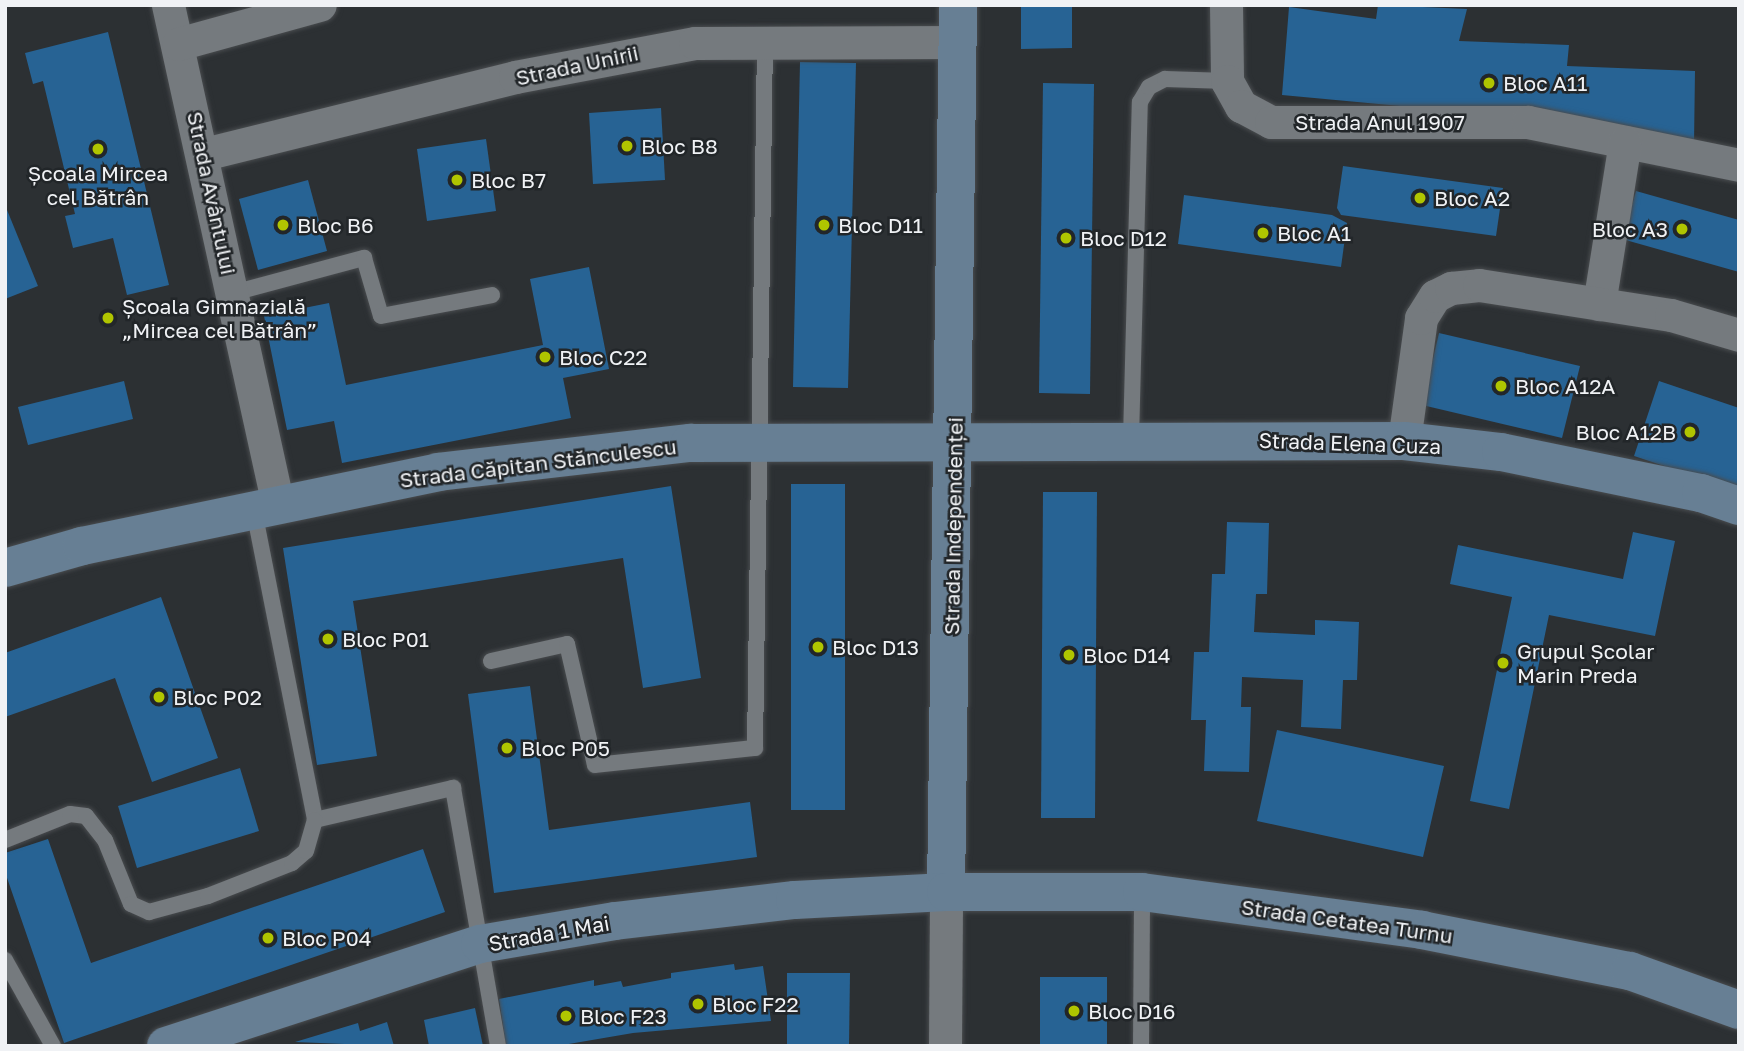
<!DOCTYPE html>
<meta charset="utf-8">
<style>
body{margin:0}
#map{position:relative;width:1744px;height:1051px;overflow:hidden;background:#2c3033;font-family:"Golos Text",sans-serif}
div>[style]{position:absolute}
.building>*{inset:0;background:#276394}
.roads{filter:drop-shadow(0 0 2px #494c4f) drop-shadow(0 0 2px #494c4f)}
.lane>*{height:16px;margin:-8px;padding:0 8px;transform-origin:8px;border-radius:8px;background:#757a7e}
.street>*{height:33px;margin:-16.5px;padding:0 16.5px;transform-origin:16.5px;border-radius:16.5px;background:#757a7e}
.secondary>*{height:38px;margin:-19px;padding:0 19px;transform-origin:19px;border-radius:19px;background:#677f94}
.dots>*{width:19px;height:19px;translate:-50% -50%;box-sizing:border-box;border:4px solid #222629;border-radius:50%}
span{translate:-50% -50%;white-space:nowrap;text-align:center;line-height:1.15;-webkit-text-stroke:5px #222629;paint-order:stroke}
.street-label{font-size:21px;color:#f0f2f5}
.poi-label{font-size:21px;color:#f0f2f5}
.left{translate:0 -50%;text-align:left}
.right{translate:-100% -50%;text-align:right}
.frame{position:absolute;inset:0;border:7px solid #f0f2f5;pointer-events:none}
</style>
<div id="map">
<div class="building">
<i style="clip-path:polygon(1021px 5px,1072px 5px,1072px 48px,1021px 49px)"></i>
<i style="clip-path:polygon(1378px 5px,1467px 9px,1459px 41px,1569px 45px,1567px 66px,1695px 71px,1694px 144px,1573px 122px,1282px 95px,1289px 7px,1376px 19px)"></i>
<i style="clip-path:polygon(108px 32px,169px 285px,127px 295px,113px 238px,73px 248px,65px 216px,75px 214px,43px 81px,33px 84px,25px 53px)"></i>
<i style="clip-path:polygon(800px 62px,856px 63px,848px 388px,793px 387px)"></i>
<i style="clip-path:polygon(1043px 83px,1094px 84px,1090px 394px,1039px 393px)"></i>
<i style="clip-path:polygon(661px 108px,665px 180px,593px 184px,589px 113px)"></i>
<i style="clip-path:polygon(486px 139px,496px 211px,427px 221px,417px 149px)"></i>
<i style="clip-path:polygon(1343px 166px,1503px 188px,1496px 236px,1341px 215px,1337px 208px)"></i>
<i style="clip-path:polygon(308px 180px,327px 251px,258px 270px,239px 199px)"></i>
<i style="clip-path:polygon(1636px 191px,1739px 220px,1739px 272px,1622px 239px)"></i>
<i style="clip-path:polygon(1184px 195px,1332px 215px,1347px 223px,1341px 267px,1178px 244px)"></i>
<i style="clip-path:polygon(5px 205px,38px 286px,5px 299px)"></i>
<i style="clip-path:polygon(589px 267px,609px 369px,563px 378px,571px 418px,342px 463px,334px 421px,287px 430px,264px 316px,329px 303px,346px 385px,543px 345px,530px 279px)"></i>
<i style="clip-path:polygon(1439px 333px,1580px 366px,1562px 438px,1422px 405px)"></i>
<i style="clip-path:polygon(124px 381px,133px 419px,28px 445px,18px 407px)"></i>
<i style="clip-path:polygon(1659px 381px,1739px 408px,1739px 491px,1634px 456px)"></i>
<i style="clip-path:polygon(791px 484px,845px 484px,845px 810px,791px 810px)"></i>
<i style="clip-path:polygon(671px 486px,701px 678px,643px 688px,623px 558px,353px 601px,377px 756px,317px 765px,283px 548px)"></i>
<i style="clip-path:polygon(1043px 492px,1097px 492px,1095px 818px,1041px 818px)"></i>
<i style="clip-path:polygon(1227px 522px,1269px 523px,1267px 594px,1256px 594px,1254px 632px,1315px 635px,1315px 620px,1359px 622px,1357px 680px,1343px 680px,1341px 729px,1301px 727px,1303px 680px,1242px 677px,1241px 707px,1251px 707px,1249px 772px,1204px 771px,1206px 720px,1191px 720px,1194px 652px,1209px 652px,1212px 574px,1225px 574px)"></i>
<i style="clip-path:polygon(1633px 532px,1675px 541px,1655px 636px,1549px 615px,1509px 809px,1470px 801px,1512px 597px,1450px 584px,1458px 545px,1623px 579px)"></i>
<i style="clip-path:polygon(161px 597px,218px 758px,152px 782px,115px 678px,5px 717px,5px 653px)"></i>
<i style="clip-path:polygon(530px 686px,549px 830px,750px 802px,757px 857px,494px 893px,468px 694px)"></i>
<i style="clip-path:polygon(1277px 730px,1444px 766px,1423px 857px,1257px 821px)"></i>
<i style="clip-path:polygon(240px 768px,259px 831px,137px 868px,118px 806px)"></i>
<i style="clip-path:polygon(48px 839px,91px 963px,423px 849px,445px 912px,64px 1043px,5px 872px,5px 853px)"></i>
<i style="clip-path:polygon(734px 964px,735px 970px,763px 966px,771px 1021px,633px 1033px,557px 1046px,506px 1046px,499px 999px,594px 980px,594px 986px,621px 981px,623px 987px,671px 978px,671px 973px)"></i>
<i style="clip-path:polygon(787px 973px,850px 973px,849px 1046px,787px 1046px)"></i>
<i style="clip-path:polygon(1040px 977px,1107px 977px,1107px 1046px,1040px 1046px)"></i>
<i style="clip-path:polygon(475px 1008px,483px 1046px,429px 1046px,424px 1020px)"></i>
<i style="clip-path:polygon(387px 1022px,394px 1046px,295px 1042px,358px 1023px,360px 1031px)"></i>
</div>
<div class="roads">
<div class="lane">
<i style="left:233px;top:293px;width:136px;rotate:-15deg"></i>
<i style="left:364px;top:258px;width:60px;rotate:73.7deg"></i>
<i style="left:381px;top:316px;width:113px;rotate:-10.7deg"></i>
<i style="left:1131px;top:439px;width:337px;rotate:-88.5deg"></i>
<i style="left:1140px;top:102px;width:17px;rotate:-59deg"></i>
<i style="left:1149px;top:87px;width:18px;rotate:-27deg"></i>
<i style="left:1165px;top:79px;width:62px;rotate:1.8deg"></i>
<i style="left:254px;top:511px;width:315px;rotate:78.8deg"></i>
<i style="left:315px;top:820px;width:142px;rotate:-13.1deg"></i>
<i style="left:453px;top:788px;width:262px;rotate:80.1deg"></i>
<i style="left:491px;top:661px;width:78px;rotate:-12.6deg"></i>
<i style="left:567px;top:644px;width:124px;rotate:77deg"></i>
<i style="left:595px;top:765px;width:161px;rotate:-6.1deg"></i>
<i style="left:755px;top:748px;width:706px;rotate:-89.19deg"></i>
<i style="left:5px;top:840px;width:70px;rotate:-21.8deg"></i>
<i style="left:70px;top:814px;width:16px;rotate:7deg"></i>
<i style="left:86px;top:816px;width:31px;rotate:52deg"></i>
<i style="left:105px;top:840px;width:69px;rotate:67.9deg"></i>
<i style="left:131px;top:904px;width:20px;rotate:24deg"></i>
<i style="left:149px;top:912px;width:61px;rotate:-15.2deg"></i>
<i style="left:208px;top:896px;width:90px;rotate:-21.4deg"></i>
<i style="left:292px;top:863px;width:18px;rotate:-41deg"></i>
<i style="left:306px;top:851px;width:32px;rotate:-74deg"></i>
<i style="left:5px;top:960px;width:98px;rotate:60.8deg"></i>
<i style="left:1141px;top:1046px;width:154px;rotate:-89.6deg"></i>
</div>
<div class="street">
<i style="left:168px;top:5px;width:512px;rotate:77.59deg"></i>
<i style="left:1226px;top:5px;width:76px;rotate:89.2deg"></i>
<i style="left:1227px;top:81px;width:29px;rotate:61deg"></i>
<i style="left:1241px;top:106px;width:34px;rotate:28deg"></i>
<i style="left:1271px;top:122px;width:257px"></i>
<i style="left:1528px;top:122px;width:215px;rotate:11.5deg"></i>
<i style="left:178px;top:44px;width:147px;rotate:-15.4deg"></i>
<i style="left:204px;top:154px;width:320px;rotate:-13.9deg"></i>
<i style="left:515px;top:77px;width:183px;rotate:-10.7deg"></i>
<i style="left:695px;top:43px;width:262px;rotate:-0.2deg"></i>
<i style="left:1599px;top:304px;width:164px;rotate:-80.9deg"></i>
<i style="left:1404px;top:441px;width:124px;rotate:-82.1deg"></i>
<i style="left:1421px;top:318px;width:26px;rotate:-58deg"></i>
<i style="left:1435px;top:296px;width:18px;rotate:-27deg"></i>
<i style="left:1451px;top:288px;width:28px;rotate:-6deg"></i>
<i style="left:1479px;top:285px;width:194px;rotate:8.9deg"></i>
<i style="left:1671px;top:315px;width:71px;rotate:16.4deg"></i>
<i style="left:945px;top:1046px;width:154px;rotate:-89.6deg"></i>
</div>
<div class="secondary">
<i style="left:5px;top:568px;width:80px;rotate:-15.9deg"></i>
<i style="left:82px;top:546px;width:364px;rotate:-11.7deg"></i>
<i style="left:438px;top:472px;width:254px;rotate:-6.6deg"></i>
<i style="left:690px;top:443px;width:714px;rotate:-0.16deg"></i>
<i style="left:1404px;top:441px;width:98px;rotate:6.5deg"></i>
<i style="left:1501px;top:452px;width:204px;rotate:11.6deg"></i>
<i style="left:1701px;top:493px;width:40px;rotate:18.9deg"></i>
<i style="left:946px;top:892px;width:887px;rotate:-89.22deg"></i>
<i style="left:166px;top:1046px;width:330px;rotate:-18deg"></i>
<i style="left:480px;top:944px;width:137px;rotate:-9.7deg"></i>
<i style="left:615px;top:921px;width:181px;rotate:-6.7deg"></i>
<i style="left:795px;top:900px;width:151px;rotate:-3deg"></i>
<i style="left:946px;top:892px;width:196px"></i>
<i style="left:1142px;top:892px;width:283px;rotate:7.7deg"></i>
<i style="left:1422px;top:930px;width:212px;rotate:11.2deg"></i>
<i style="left:1630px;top:971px;width:116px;rotate:19.7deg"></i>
</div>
</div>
<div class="dots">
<i style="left:1489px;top:83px;background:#b0c500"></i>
<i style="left:627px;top:146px;background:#b0c500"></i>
<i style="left:98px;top:149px;background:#b0c500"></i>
<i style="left:457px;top:180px;background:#b0c500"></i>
<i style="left:1420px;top:198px;background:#b0c500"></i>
<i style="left:283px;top:225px;background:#b0c500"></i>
<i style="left:824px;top:225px;background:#b0c500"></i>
<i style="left:1682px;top:229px;background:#b0c500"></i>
<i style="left:1263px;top:233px;background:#b0c500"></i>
<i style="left:1066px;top:238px;background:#b0c500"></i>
<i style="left:108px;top:318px;background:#b0c500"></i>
<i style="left:545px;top:357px;background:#b0c500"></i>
<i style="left:1501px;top:386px;background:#b0c500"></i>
<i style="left:1690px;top:432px;background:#b0c500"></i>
<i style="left:328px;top:639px;background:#b0c500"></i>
<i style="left:818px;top:647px;background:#b0c500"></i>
<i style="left:1069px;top:655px;background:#b0c500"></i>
<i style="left:1503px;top:663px;background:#b0c500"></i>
<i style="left:159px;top:697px;background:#b0c500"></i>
<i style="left:507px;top:748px;background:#b0c500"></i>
<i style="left:268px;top:938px;background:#b0c500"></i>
<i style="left:698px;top:1004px;background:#b0c500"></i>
<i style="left:1074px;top:1011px;background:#b0c500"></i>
<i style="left:566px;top:1016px;background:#b0c500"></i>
</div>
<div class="street-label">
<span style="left:577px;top:65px;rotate:-12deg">Strada Unirii</span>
<span style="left:1380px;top:122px">Strada Anul 1907</span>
<span style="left:212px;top:193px;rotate:78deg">Strada Avântului</span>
<span style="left:1350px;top:443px;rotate:2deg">Strada Elena Cuza</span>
<span style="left:538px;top:463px;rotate:-7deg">Strada Căpitan Stănculescu</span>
<span style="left:953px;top:526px;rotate:-89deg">Strada Independenței</span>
<span style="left:1347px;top:921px;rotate:8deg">Strada Cetatea Turnu</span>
<span style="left:549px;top:933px;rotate:-10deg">Strada 1 Mai</span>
</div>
<div class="poi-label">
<span class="left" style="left:1503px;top:83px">Bloc A11</span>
<span class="left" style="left:641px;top:146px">Bloc B8</span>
<span style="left:98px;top:185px">Școala Mircea<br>cel Bătrân</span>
<span class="left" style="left:471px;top:180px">Bloc B7</span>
<span class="left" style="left:1434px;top:198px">Bloc A2</span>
<span class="left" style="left:297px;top:225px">Bloc B6</span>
<span class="left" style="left:838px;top:225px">Bloc D11</span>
<span class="right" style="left:1668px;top:229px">Bloc A3</span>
<span class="left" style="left:1277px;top:233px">Bloc A1</span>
<span class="left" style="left:1080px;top:238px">Bloc D12</span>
<span class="left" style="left:122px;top:318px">Școala Gimnazială<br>„Mircea cel Bătrân”</span>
<span class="left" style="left:559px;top:357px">Bloc C22</span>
<span class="left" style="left:1515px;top:386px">Bloc A12A</span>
<span class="right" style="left:1676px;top:432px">Bloc A12B</span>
<span class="left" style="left:342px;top:639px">Bloc P01</span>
<span class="left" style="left:832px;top:647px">Bloc D13</span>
<span class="left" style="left:1517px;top:663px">Grupul Școlar<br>Marin Preda</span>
<span class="left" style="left:1083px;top:655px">Bloc D14</span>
<span class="left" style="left:173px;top:697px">Bloc P02</span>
<span class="left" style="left:521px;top:748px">Bloc P05</span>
<span class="left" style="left:282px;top:938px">Bloc P04</span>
<span class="left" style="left:712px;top:1004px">Bloc F22</span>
<span class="left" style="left:1088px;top:1011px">Bloc D16</span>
<span class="left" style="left:580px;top:1016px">Bloc F23</span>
</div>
<div class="frame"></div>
</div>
